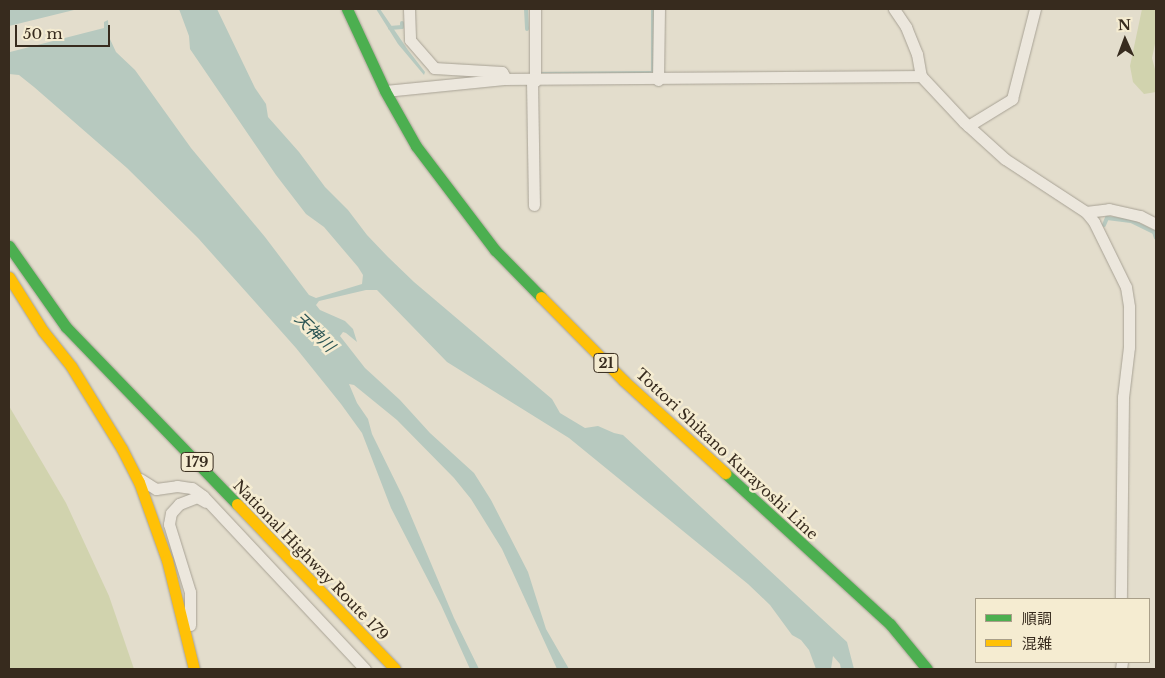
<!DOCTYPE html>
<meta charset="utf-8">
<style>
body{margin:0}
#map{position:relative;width:1165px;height:678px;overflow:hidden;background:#e3ddcc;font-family:"Libre Baskerville","Noto Sans JP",serif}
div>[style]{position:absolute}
.green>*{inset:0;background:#d1d3ae}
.water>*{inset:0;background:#b7c9bf}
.stream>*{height:4px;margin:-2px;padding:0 2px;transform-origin:2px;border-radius:2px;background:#b7c9bf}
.roads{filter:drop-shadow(0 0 1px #a8a295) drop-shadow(0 0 1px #a8a295)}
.street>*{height:11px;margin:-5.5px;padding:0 5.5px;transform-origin:5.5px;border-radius:5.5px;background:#ece7dd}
.fast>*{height:11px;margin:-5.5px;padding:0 5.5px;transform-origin:5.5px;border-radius:5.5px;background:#4caf50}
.slow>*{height:11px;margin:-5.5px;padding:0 5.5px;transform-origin:5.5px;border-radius:5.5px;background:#ffc107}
span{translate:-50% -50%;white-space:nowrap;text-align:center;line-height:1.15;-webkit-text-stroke:5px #f5ecd1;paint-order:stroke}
.shield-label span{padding:1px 4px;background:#f5ecd1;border:1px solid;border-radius:4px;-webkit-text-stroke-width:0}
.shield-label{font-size:14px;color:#372b1e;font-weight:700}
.street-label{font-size:15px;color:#372b1e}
.water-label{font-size:16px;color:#2d5655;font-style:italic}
.frame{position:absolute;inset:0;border:10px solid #372b1e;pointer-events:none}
.legend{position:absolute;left:975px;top:598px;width:175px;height:65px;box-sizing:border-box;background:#f5ecd1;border:1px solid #a99f89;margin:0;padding:6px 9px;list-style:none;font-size:15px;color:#372b1e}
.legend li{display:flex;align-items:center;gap:10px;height:25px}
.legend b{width:25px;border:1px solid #a99f89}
.north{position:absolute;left:1100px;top:15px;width:50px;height:50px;-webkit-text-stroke:4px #f5ecd1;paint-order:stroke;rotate:358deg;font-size:14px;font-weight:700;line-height:20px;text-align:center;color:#372b1e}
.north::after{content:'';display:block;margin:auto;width:18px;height:22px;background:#372b1e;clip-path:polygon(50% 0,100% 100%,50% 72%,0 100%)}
.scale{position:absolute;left:15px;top:25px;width:95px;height:22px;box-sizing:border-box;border:2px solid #372b1e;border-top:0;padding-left:6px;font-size:15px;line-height:18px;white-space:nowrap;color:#372b1e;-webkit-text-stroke:4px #f5ecd1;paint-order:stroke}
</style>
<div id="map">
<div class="green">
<i style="clip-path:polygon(1142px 9px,1156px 9px,1156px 39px,1152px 58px,1156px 73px,1156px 92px,1144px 94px,1133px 82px,1130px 66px)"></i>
<i style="clip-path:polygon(9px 406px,66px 503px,109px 596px,134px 669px,9px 669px)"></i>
</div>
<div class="water">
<i style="clip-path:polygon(9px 9px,18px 10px,78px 9px,9px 26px)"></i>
<i style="clip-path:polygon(179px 9px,217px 9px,255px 88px,266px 104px,268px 117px,299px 152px,325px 187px,348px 210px,367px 235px,388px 257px,414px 282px,552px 399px,560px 413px,585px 428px,598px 426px,614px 433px,623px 435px,847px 642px,854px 669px,841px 669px,840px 664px,833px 656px,831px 669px,816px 669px,809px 650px,801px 640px,792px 635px,770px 605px,748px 584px,569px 438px,447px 362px,377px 290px,366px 290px,319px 301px,316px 305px,320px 310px,345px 321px,353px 329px,357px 342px,346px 333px,343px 332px,340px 336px,365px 368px,400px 400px,430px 433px,474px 473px,491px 500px,528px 572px,546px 629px,569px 669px,557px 669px,502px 549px,471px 499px,454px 478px,397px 420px,354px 385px,349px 384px,357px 403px,368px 419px,372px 434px,403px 497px,454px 618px,479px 669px,470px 669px,441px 605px,391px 508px,362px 433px,341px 404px,296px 348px,198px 238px,127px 168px,34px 87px,19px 75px,9px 74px,9px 49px,10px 52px,104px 28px,104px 22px,108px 20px,109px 37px,116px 52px,135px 70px,191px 148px,265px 237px,309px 295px,316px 298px,362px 284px,363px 275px,358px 267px,324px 227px,306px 214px,276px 175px,190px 49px,189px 36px)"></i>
<i style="clip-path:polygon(376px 9px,380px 9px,408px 50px,425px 72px,424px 75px,398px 44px)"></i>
<i style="clip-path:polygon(651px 9px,654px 9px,654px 73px,540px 73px,540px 72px,651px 71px)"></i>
</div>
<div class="stream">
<i style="left:526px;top:9px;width:20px;rotate:87deg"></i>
<i style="left:390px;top:28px;width:12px;rotate:-5deg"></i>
<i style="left:402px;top:27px;width:4px;rotate:-90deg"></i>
<i style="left:1104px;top:225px;width:8px;rotate:-67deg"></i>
<i style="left:1107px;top:218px;width:24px;rotate:7deg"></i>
<i style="left:1131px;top:221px;width:25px;rotate:26deg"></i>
<i style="left:1154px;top:232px;width:6px;rotate:72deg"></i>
</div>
<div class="roads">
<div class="street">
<i style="left:409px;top:9px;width:31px;rotate:88deg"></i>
<i style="left:410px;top:40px;width:37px;rotate:49deg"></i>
<i style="left:434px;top:68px;width:68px;rotate:3.4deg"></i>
<i style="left:502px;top:72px;width:8px;rotate:60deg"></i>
<i style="left:535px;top:9px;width:72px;rotate:90deg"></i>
<i style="left:894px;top:9px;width:22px;rotate:56deg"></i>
<i style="left:906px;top:27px;width:29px;rotate:68deg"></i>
<i style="left:917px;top:54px;width:22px;rotate:80deg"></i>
<i style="left:921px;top:76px;width:63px;rotate:46.9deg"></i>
<i style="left:964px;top:122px;width:55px;rotate:42.1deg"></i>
<i style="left:1005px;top:159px;width:97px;rotate:33.2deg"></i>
<i style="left:1086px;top:212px;width:13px;rotate:51deg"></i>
<i style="left:1094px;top:222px;width:72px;rotate:63.8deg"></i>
<i style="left:1126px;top:287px;width:20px;rotate:81deg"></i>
<i style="left:1129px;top:307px;width:40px;rotate:90deg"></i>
<i style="left:1129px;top:347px;width:50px;rotate:96.8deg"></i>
<i style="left:1123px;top:397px;width:202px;rotate:90.6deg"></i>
<i style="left:532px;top:80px;width:125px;rotate:89.1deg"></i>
<i style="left:658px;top:80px;width:71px;rotate:-89.2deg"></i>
<i style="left:385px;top:91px;width:122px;rotate:-5.7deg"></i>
<i style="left:506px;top:79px;width:415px;rotate:-0.4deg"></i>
<i style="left:968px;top:126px;width:52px;rotate:-31.5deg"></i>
<i style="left:1012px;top:99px;width:93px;rotate:-75.7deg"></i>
<i style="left:1086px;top:212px;width:23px;rotate:-7deg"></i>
<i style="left:1109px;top:209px;width:32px;rotate:13deg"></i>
<i style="left:1140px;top:216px;width:18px;rotate:27deg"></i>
<i style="left:140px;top:479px;width:19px;rotate:32deg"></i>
<i style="left:156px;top:489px;width:21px;rotate:-8deg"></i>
<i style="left:177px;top:486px;width:15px;rotate:8deg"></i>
<i style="left:192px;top:488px;width:14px;rotate:36deg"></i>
<i style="left:203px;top:496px;width:237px;rotate:46.9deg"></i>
<i style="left:190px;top:625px;width:33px;rotate:-90deg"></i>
<i style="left:190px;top:592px;width:71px;rotate:-107.2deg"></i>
<i style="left:169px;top:524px;width:11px;rotate:-80deg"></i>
<i style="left:171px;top:513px;width:12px;rotate:-48deg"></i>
<i style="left:179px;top:504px;width:19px;rotate:-21deg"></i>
<i style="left:197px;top:497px;width:10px;rotate:29deg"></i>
<i style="left:1121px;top:669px;width:7px;rotate:-82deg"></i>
</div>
<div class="fast">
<i style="left:347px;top:9px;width:90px;rotate:65.1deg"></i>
<i style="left:385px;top:91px;width:63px;rotate:60.6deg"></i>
<i style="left:416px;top:146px;width:131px;rotate:52.8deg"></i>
<i style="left:495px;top:250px;width:66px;rotate:45.6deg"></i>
<i style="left:9px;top:246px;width:99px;rotate:54.9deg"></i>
<i style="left:66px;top:327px;width:246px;rotate:46deg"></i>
<i style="left:725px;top:473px;width:224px;rotate:42.5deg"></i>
<i style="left:890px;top:624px;width:58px;rotate:50.6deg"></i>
</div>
<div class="slow">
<i style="left:9px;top:277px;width:64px;rotate:57.8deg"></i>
<i style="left:43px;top:331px;width:45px;rotate:51.3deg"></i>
<i style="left:71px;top:366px;width:97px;rotate:58.4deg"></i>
<i style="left:122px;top:449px;width:37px;rotate:63deg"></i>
<i style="left:139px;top:482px;width:83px;rotate:70.3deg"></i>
<i style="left:167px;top:560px;width:112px;rotate:76.1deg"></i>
<i style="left:541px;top:297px;width:118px;rotate:45.3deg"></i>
<i style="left:624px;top:381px;width:137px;rotate:42.3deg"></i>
<i style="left:237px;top:504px;width:228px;rotate:46.2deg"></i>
</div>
</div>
<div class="shield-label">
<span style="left:606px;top:363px">21</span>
<span style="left:197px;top:462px">179</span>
</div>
<div class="street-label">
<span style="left:727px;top:454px;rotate:43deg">Tottori Shikano Kurayoshi Line</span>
<span style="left:311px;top:560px;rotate:46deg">National Highway Route 179</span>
</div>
<div class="water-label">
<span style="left:315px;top:332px;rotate:44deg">天神川</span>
</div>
<div class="frame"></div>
<ul class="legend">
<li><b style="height:6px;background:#4caf50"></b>順調</li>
<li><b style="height:6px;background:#ffc107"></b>混雑</li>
</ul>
<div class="north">N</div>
<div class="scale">50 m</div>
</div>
